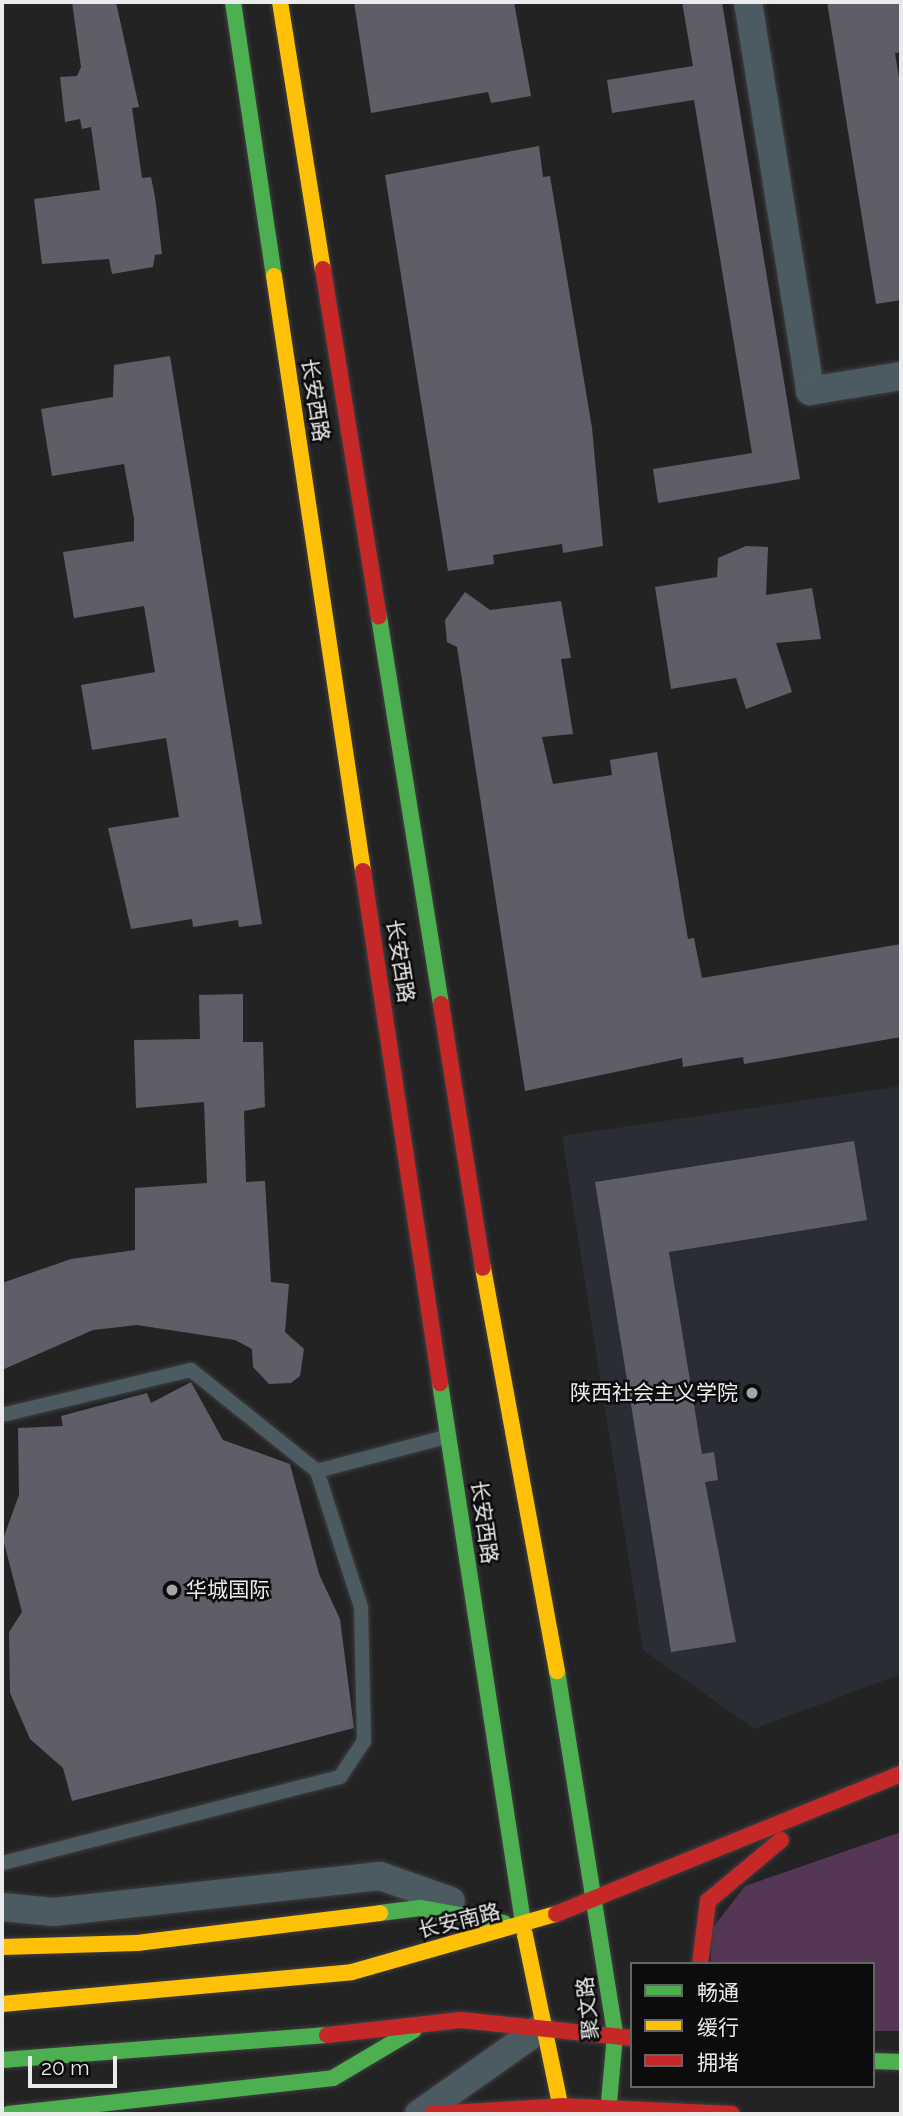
<!DOCTYPE html>
<meta charset="utf-8">
<style>
body{margin:0}
#map{position:relative;width:903px;height:2116px;overflow:hidden;background:#232324;font-family:Raleway,"Noto Sans SC",sans-serif}
div>[style]{position:absolute}
.built>*{inset:0;background:#2a2d33}
.green>*{inset:0;background:#543755}
.building>*{inset:0;background:#5f5d68}
.roads{filter:drop-shadow(0 0 2px #3f3f40) drop-shadow(0 0 2px #3f3f40)}
.lane>*{height:14px;margin:-7px;padding:0 7px;transform-origin:7px;border-radius:7px;background:#4c5b61}
.street>*{height:28px;margin:-14px;padding:0 14px;transform-origin:14px;border-radius:14px;background:#4c5b61}
.fast>*{height:16px;margin:-8px;padding:0 8px;transform-origin:8px;border-radius:8px;background:#4caf50}
.slow>*{height:16px;margin:-8px;padding:0 8px;transform-origin:8px;border-radius:8px;background:#ffc107}
.jam>*{height:16px;margin:-8px;padding:0 8px;transform-origin:8px;border-radius:8px;background:#c62828}
.dots>*{width:19px;height:19px;translate:-50% -50%;box-sizing:border-box;border:4px solid #0c0c0d;border-radius:50%}
span{translate:-50% -50%;white-space:nowrap;text-align:center;line-height:1.15;-webkit-text-stroke:5px #0c0c0d;paint-order:stroke}
.street-label{font-size:21px;color:#eaebec}
.poi-label{font-size:21px;color:#eaebec}
.right{translate:-100% -50%;text-align:right}
.left{translate:0 -50%;text-align:left}
.frame{position:absolute;inset:0;border:4px solid #eaebec;pointer-events:none}
.legend{position:absolute;left:630px;top:1962px;width:245px;height:126px;box-sizing:border-box;background:#0c0c0d;border:2px solid #656566;margin:0;padding:9px 12px;list-style:none;font-size:21px;color:#eaebec}
.legend li{display:flex;align-items:center;gap:14px;height:35px}
.legend b{width:35px;border:2px solid #656566}
.scale{position:absolute;left:28px;top:2056px;width:89px;height:32px;box-sizing:border-box;border:4px solid #eaebec;border-top:0;padding-left:9px;font-size:21px;line-height:24px;white-space:nowrap;color:#eaebec;-webkit-text-stroke:5px #0c0c0d;paint-order:stroke}
</style>
<div id="map">
<div class="built">
<i style="clip-path:polygon(901px 1086px,901px 1674px,754px 1729px,643px 1650px,562px 1136px)"></i>
</div>
<div class="green">
<i style="clip-path:polygon(901px 1832px,901px 2031px,873px 2031px,873px 1964px,711px 1964px,711px 1930px,745px 1886px)"></i>
</div>
<div class="building">
<i style="clip-path:polygon(72px 2px,116px 2px,139px 107px,132px 108px,142px 178px,151px 177px,155px 197px,162px 254px,155px 255px,153px 267px,112px 274px,109px 259px,42px 264px,34px 199px,100px 190px,91px 127px,82px 129px,80px 119px,65px 122px,60px 77px,77px 76px,81px 67px)"></i>
<i style="clip-path:polygon(354px 2px,514px 2px,531px 96px,491px 103px,488px 92px,371px 113px)"></i>
<i style="clip-path:polygon(682px 2px,722px 2px,800px 479px,658px 503px,653px 469px,752px 453px,694px 100px,612px 113px,607px 80px,693px 66px)"></i>
<i style="clip-path:polygon(827px 2px,901px 2px,901px 52px,895px 53px,901px 91px,901px 300px,876px 304px)"></i>
<i style="clip-path:polygon(539px 146px,543px 177px,550px 176px,592px 428px,603px 546px,563px 553px,562px 544px,493px 555px,494px 564px,448px 571px,385px 175px)"></i>
<i style="clip-path:polygon(170px 356px,262px 924px,239px 927px,238px 920px,193px 927px,192px 919px,131px 929px,108px 828px,179px 817px,166px 738px,92px 750px,81px 685px,155px 672px,144px 606px,74px 618px,63px 552px,134px 541px,134px 519px,124px 464px,52px 476px,41px 409px,113px 397px,114px 365px)"></i>
<i style="clip-path:polygon(746px 546px,768px 547px,766px 595px,812px 588px,821px 639px,776px 643px,792px 692px,746px 709px,736px 678px,671px 689px,655px 587px,717px 577px,718px 558px)"></i>
<i style="clip-path:polygon(465px 592px,490px 610px,561px 601px,571px 658px,561px 659px,573px 734px,542px 737px,553px 784px,612px 775px,610px 760px,657px 752px,688px 939px,694px 938px,702px 978px,901px 944px,901px 1037px,744px 1064px,743px 1057px,683px 1067px,682px 1058px,525px 1091px,457px 647px,447px 642px,445px 620px)"></i>
<i style="clip-path:polygon(243px 994px,243px 1042px,263px 1042px,265px 1107px,244px 1111px,246px 1182px,265px 1181px,271px 1282px,289px 1284px,285px 1332px,304px 1349px,300px 1376px,291px 1383px,269px 1384px,253px 1367px,252px 1349px,235px 1340px,137px 1325px,93px 1330px,2px 1370px,2px 1283px,71px 1259px,135px 1250px,135px 1188px,207px 1183px,204px 1102px,136px 1108px,134px 1040px,200px 1039px,199px 995px)"></i>
<i style="clip-path:polygon(854px 1141px,867px 1220px,669px 1252px,702px 1454px,714px 1452px,718px 1480px,705px 1482px,736px 1642px,671px 1652px,595px 1182px)"></i>
<i style="clip-path:polygon(191px 1382px,223px 1440px,290px 1464px,319px 1574px,340px 1619px,354px 1728px,72px 1801px,63px 1768px,30px 1739px,10px 1693px,9px 1632px,22px 1612px,3px 1539px,19px 1495px,18px 1428px,63px 1426px,61px 1416px,147px 1393px,151px 1403px)"></i>
</div>
<div class="roads">
<div class="lane">
<i style="left:2px;top:1415px;width:194px;rotate:-13.4deg"></i>
<i style="left:191px;top:1370px;width:161px;rotate:38.7deg"></i>
<i style="left:317px;top:1471px;width:143px;rotate:72.1deg"></i>
<i style="left:361px;top:1607px;width:134px;rotate:88.7deg"></i>
<i style="left:364px;top:1741px;width:43px;rotate:123.7deg"></i>
<i style="left:340px;top:1777px;width:349px;rotate:165.7deg"></i>
<i style="left:317px;top:1471px;width:133px;rotate:-14.8deg"></i>
</div>
<div class="street">
<i style="left:748px;top:2px;width:394px;rotate:80.9deg"></i>
<i style="left:810px;top:391px;width:92px;rotate:-9.4deg"></i>
<i style="left:2px;top:1907px;width:52px;rotate:5.5deg"></i>
<i style="left:54px;top:1912px;width:328px;rotate:-6.3deg"></i>
<i style="left:380px;top:1876px;width:75px;rotate:19.4deg"></i>
<i style="left:419px;top:2114px;width:149px;rotate:-35.2deg"></i>
</div>
<div class="fast">
<i style="left:233px;top:2px;width:277px;rotate:81.5deg"></i>
<i style="left:379px;top:617px;width:392px;rotate:80.9deg"></i>
<i style="left:440px;top:1383px;width:559px;rotate:81.25deg"></i>
<i style="left:557px;top:1671px;width:369px;rotate:80.9deg"></i>
<i style="left:615px;top:2035px;width:79px;rotate:95.1deg"></i>
<i style="left:380px;top:1913px;width:40px;rotate:-7.1deg"></i>
<i style="left:420px;top:1908px;width:85px;rotate:10.1deg"></i>
<i style="left:2px;top:2060px;width:326px;rotate:-4.4deg"></i>
<i style="left:873px;top:2061px;width:28px;rotate:2deg"></i>
<i style="left:8px;top:2114px;width:327px;rotate:-6.3deg"></i>
<i style="left:333px;top:2078px;width:94px;rotate:-30.7deg"></i>
</div>
<div class="slow">
<i style="left:280px;top:2px;width:270px;rotate:80.9deg"></i>
<i style="left:274px;top:276px;width:602px;rotate:81.49deg"></i>
<i style="left:483px;top:1268px;width:410px;rotate:79.6deg"></i>
<i style="left:525px;top:1935px;width:183px;rotate:78.3deg"></i>
<i style="left:2px;top:1947px;width:135px;rotate:-1.7deg"></i>
<i style="left:137px;top:1943px;width:245px;rotate:-7deg"></i>
<i style="left:2px;top:2004px;width:351px;rotate:-5.2deg"></i>
<i style="left:352px;top:1972px;width:212px;rotate:-15.9deg"></i>
</div>
<div class="jam">
<i style="left:323px;top:269px;width:352px;rotate:80.9deg"></i>
<i style="left:363px;top:871px;width:518px;rotate:81.45deg"></i>
<i style="left:441px;top:1004px;width:267px;rotate:81deg"></i>
<i style="left:556px;top:1914px;width:372px;rotate:-22.1deg"></i>
<i style="left:700px;top:1964px;width:64px;rotate:-82.8deg"></i>
<i style="left:708px;top:1901px;width:95px;rotate:-39.9deg"></i>
<i style="left:327px;top:2035px;width:135px;rotate:-6.4deg"></i>
<i style="left:461px;top:2020px;width:172px;rotate:6deg"></i>
<i style="left:432px;top:2114px;width:129px;rotate:-3.5deg"></i>
<i style="left:561px;top:2106px;width:171px;rotate:2.7deg"></i>
</div>
</div>
<div class="dots">
<i style="left:752px;top:1393px;background:#a4a5a6"></i>
<i style="left:172px;top:1590px;background:#a4a5a6"></i>
</div>
<div class="street-label">
<span style="left:315px;top:400px;rotate:81deg">长安西路</span>
<span style="left:400px;top:961px;rotate:81deg">长安西路</span>
<span style="left:484px;top:1522px;rotate:82deg">长安西路</span>
<span style="left:459px;top:1921px;rotate:-14deg">长安南路</span>
<span style="left:588px;top:2008px;rotate:-96deg">聚文路</span>
</div>
<div class="poi-label">
<span class="right" style="left:738px;top:1393px">陕西社会主义学院</span>
<span class="left" style="left:186px;top:1590px">华城国际</span>
</div>
<div class="frame"></div>
<ul class="legend">
<li><b style="height:9px;background:#4caf50"></b>畅通</li>
<li><b style="height:9px;background:#ffc107"></b>缓行</li>
<li><b style="height:9px;background:#c62828"></b>拥堵</li>
</ul>
<div class="scale">20 m</div>
</div>
